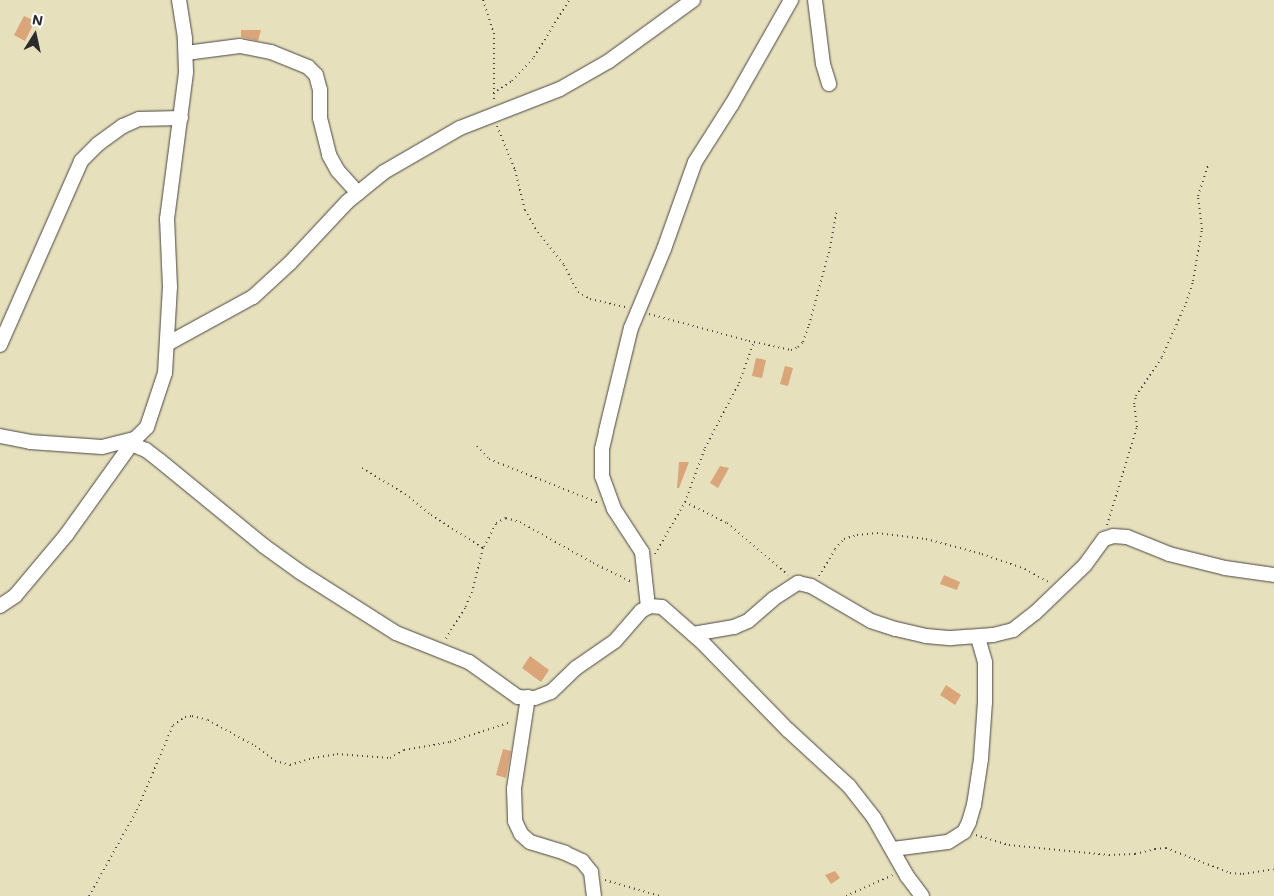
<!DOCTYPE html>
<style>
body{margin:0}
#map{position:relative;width:1274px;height:896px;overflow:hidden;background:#e7e0bd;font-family:Mali,sans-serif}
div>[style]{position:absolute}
.building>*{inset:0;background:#d9a579}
.path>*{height:2px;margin-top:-1px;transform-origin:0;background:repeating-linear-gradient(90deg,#474641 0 1px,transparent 0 5px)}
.roads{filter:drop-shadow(0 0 1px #474641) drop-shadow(0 0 1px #474641)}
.street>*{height:14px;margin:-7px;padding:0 7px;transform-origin:7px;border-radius:7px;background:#fff}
span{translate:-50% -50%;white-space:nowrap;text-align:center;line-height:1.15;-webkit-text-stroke:4.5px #fff;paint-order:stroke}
.north{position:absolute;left:10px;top:10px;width:50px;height:50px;-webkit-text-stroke:4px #fff;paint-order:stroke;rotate:10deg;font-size:14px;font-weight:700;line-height:20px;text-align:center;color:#2b2b2b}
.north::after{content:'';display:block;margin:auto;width:18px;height:22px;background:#2b2b2b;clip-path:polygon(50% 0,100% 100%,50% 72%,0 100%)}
</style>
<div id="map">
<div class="building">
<i style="clip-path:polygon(24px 16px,35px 21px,25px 41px,14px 35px)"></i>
<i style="clip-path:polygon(241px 30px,261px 30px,258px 41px,241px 37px)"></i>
<i style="clip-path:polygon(756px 358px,766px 360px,762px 378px,752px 376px)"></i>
<i style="clip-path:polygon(785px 366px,793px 368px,788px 386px,780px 384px)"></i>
<i style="clip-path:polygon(679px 462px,689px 462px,679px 488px,677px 488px)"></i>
<i style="clip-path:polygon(720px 466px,729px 468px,718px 488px,710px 483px)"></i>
<i style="clip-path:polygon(944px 575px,960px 582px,957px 590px,940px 584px)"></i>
<i style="clip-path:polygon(530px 656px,549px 670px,541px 682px,522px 668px)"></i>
<i style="clip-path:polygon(946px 685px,961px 695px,955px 705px,940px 695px)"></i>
<i style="clip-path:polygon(503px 749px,511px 751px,506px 778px,496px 775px)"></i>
<i style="clip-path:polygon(835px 871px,840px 878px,831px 884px,825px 875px)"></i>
</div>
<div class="path">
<i style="left:483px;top:0;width:35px;rotate:72deg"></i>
<i style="left:494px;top:33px;width:68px;rotate:90deg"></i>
<i style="left:493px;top:93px;width:22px;rotate:-32deg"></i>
<i style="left:512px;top:81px;width:33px;rotate:-47deg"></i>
<i style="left:534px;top:57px;width:67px;rotate:-58.4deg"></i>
<i style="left:497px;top:126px;width:48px;rotate:67.8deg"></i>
<i style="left:515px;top:170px;width:41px;rotate:76deg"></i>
<i style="left:525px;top:210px;width:21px;rotate:61deg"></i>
<i style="left:535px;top:228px;width:47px;rotate:51.9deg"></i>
<i style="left:564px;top:265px;width:30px;rotate:63deg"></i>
<i style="left:578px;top:292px;width:14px;rotate:30deg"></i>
<i style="left:590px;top:299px;width:37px;rotate:13deg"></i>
<i style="left:649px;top:314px;width:104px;rotate:15.1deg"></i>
<i style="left:749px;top:341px;width:43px;rotate:12.1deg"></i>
<i style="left:791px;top:350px;width:8px;rotate:-23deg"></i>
<i style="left:798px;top:347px;width:7px;rotate:-45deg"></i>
<i style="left:803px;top:342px;width:18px;rotate:-71deg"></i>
<i style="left:809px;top:325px;width:80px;rotate:-74.7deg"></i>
<i style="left:830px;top:248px;width:36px;rotate:-80deg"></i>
<i style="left:477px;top:446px;width:18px;rotate:47deg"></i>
<i style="left:489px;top:459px;width:118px;rotate:21.8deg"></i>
<i style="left:362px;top:468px;width:50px;rotate:31.2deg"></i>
<i style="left:405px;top:494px;width:33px;rotate:39deg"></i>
<i style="left:431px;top:515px;width:62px;rotate:32.4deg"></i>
<i style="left:483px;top:548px;width:45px;rotate:104deg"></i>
<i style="left:472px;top:592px;width:17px;rotate:114deg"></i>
<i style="left:465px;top:608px;width:36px;rotate:122deg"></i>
<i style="left:685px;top:502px;width:47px;rotate:26.6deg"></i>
<i style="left:727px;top:523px;width:80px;rotate:40.4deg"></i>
<i style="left:1107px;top:525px;width:102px;rotate:-73deg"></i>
<i style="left:1137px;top:427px;width:23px;rotate:-97deg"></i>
<i style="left:1134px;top:404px;width:8px;rotate:-76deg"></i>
<i style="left:1136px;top:396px;width:47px;rotate:-56.3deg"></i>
<i style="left:1162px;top:357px;width:59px;rotate:-66deg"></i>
<i style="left:1186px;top:303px;width:23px;rotate:-72deg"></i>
<i style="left:1193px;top:281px;width:53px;rotate:-80.2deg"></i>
<i style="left:1202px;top:229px;width:33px;rotate:-97deg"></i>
<i style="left:1198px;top:196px;width:33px;rotate:-72deg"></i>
<i style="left:484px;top:547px;width:27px;rotate:-63deg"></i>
<i style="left:496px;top:523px;width:11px;rotate:-27deg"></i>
<i style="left:506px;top:518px;width:15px;rotate:16deg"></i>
<i style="left:520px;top:522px;width:84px;rotate:29.3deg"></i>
<i style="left:593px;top:563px;width:43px;rotate:26deg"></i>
<i style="left:655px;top:554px;width:60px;rotate:-60deg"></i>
<i style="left:685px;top:502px;width:58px;rotate:-69.7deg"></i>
<i style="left:705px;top:448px;width:73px;rotate:-62.4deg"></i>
<i style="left:739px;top:383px;width:44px;rotate:-69.9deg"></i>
<i style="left:819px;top:576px;width:31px;rotate:-59deg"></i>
<i style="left:835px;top:549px;width:13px;rotate:-48deg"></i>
<i style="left:844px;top:539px;width:14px;rotate:-17deg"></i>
<i style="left:857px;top:535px;width:20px;rotate:-6deg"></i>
<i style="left:877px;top:533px;width:49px;rotate:7deg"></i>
<i style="left:926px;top:539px;width:58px;rotate:15deg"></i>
<i style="left:982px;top:554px;width:46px;rotate:19.2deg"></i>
<i style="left:1025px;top:569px;width:29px;rotate:29deg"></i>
<i style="left:976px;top:835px;width:34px;rotate:17deg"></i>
<i style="left:1009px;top:845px;width:100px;rotate:5.7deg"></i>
<i style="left:1109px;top:855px;width:26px;rotate:-2deg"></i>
<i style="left:1135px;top:854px;width:21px;rotate:-14deg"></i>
<i style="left:1155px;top:849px;width:11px;rotate:-5deg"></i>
<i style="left:1166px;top:848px;width:69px;rotate:21.3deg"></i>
<i style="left:1230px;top:873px;width:13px;rotate:4deg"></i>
<i style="left:1243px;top:874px;width:31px;rotate:-9deg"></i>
<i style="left:605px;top:880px;width:57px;rotate:16.2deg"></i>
<i style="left:89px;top:896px;width:98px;rotate:-60.8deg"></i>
<i style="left:137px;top:810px;width:92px;rotate:-67deg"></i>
<i style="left:173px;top:725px;width:14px;rotate:-34deg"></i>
<i style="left:185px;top:717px;width:7px;rotate:-8deg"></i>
<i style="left:192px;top:716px;width:16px;rotate:14deg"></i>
<i style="left:208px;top:720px;width:54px;rotate:29deg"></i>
<i style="left:255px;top:746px;width:25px;rotate:37deg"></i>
<i style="left:275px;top:761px;width:16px;rotate:15deg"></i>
<i style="left:290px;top:765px;width:24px;rotate:-17deg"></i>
<i style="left:313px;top:758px;width:24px;rotate:-9deg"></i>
<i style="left:337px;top:754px;width:53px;rotate:4.3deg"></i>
<i style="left:390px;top:758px;width:16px;rotate:-30deg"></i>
<i style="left:404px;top:750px;width:47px;rotate:-9.9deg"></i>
<i style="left:450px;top:742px;width:64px;rotate:-18.2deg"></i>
<i style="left:846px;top:896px;width:51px;rotate:-24.1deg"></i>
</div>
<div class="roads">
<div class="street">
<i style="left:815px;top:0;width:64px;rotate:82.9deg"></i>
<i style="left:823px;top:64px;width:21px;rotate:73deg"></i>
<i style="left:186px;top:53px;width:54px;rotate:-7.4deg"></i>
<i style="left:240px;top:46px;width:32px;rotate:11deg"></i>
<i style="left:271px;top:52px;width:40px;rotate:22deg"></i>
<i style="left:308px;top:67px;width:11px;rotate:45deg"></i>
<i style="left:316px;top:75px;width:16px;rotate:75deg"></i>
<i style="left:320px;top:90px;width:28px;rotate:90deg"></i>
<i style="left:320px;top:118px;width:38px;rotate:76deg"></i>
<i style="left:329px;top:155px;width:18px;rotate:61deg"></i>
<i style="left:338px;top:171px;width:30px;rotate:48deg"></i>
<i style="left:167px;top:344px;width:98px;rotate:-28.7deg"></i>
<i style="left:253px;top:297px;width:50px;rotate:-42.6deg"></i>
<i style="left:290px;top:263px;width:83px;rotate:-46.9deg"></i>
<i style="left:347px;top:202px;width:48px;rotate:-39deg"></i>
<i style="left:384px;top:172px;width:88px;rotate:-30.1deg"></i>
<i style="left:460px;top:128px;width:107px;rotate:-21.3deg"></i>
<i style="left:560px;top:89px;width:56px;rotate:-29.7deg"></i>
<i style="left:609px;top:61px;width:104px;rotate:-36deg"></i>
<i style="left:0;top:345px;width:201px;rotate:-66.2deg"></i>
<i style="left:81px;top:161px;width:24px;rotate:-45deg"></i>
<i style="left:98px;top:144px;width:31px;rotate:-36deg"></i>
<i style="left:123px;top:126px;width:17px;rotate:-24deg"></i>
<i style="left:139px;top:119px;width:42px;rotate:-1.4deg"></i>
<i style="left:0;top:436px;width:31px;rotate:11deg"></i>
<i style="left:30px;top:442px;width:72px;rotate:4deg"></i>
<i style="left:102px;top:447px;width:34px;rotate:-14deg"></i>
<i style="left:135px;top:439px;width:17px;rotate:-45deg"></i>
<i style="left:147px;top:427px;width:57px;rotate:-71.6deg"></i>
<i style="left:165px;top:373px;width:86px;rotate:-86.7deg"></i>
<i style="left:170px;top:287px;width:68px;rotate:-92.5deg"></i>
<i style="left:167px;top:219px;width:148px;rotate:-82.6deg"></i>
<i style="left:186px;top:72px;width:34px;rotate:-92deg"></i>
<i style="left:185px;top:38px;width:38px;rotate:-99deg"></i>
<i style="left:131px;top:444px;width:16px;rotate:22deg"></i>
<i style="left:146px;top:450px;width:16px;rotate:38deg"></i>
<i style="left:159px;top:460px;width:136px;rotate:39.3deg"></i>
<i style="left:264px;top:546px;width:44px;rotate:35.8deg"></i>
<i style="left:300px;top:572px;width:114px;rotate:32.4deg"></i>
<i style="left:396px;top:633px;width:79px;rotate:21.7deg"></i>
<i style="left:469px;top:662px;width:60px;rotate:35.5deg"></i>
<i style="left:518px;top:697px;width:17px;rotate:3deg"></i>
<i style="left:535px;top:698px;width:17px;rotate:-21deg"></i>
<i style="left:551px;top:692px;width:35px;rotate:-44deg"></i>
<i style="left:576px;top:668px;width:47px;rotate:-34.7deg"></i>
<i style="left:615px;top:641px;width:40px;rotate:-49deg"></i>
<i style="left:641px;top:611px;width:10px;rotate:-29deg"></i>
<i style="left:650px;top:606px;width:12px;rotate:5deg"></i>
<i style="left:662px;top:607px;width:55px;rotate:41.3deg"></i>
<i style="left:703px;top:643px;width:122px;rotate:45.7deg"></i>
<i style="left:788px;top:730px;width:83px;rotate:42.6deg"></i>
<i style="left:849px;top:786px;width:41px;rotate:52deg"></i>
<i style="left:874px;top:818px;width:67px;rotate:60.4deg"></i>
<i style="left:907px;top:876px;width:25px;rotate:53deg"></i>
<i style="left:0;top:606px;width:18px;rotate:-34deg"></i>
<i style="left:15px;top:596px;width:81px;rotate:-50deg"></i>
<i style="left:67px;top:534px;width:117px;rotate:-54.4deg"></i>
<i style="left:648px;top:607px;width:55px;rotate:-96.2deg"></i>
<i style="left:642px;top:552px;width:51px;rotate:-123.1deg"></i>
<i style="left:614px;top:509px;width:35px;rotate:-110deg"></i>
<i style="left:602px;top:476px;width:27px;rotate:-90deg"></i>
<i style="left:602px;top:449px;width:18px;rotate:-77deg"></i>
<i style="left:606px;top:431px;width:106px;rotate:-76.4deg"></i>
<i style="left:631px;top:328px;width:86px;rotate:-67.3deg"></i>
<i style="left:664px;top:249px;width:92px;rotate:-70.4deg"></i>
<i style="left:695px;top:162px;width:69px;rotate:-57.5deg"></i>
<i style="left:732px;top:104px;width:120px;rotate:-60.4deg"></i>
<i style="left:693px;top:634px;width:42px;rotate:-9.7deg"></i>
<i style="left:734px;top:627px;width:15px;rotate:-23deg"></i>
<i style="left:748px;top:621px;width:33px;rotate:-41deg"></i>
<i style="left:773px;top:599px;width:30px;rotate:-33deg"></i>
<i style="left:798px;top:583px;width:13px;rotate:13deg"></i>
<i style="left:811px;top:586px;width:69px;rotate:30.3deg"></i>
<i style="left:871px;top:621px;width:26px;rotate:18deg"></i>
<i style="left:896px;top:629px;width:31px;rotate:13deg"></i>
<i style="left:926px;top:636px;width:25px;rotate:5deg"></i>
<i style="left:951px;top:638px;width:42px;rotate:-4.1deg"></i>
<i style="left:993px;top:635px;width:21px;rotate:-14deg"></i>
<i style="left:1013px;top:630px;width:28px;rotate:-38deg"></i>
<i style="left:1035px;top:613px;width:69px;rotate:-43.8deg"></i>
<i style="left:1085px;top:565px;width:32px;rotate:-54deg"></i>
<i style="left:1104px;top:539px;width:9px;rotate:-18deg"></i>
<i style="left:1113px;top:536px;width:14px;rotate:4deg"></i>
<i style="left:1127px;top:537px;width:45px;rotate:22deg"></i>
<i style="left:1169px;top:554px;width:58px;rotate:14deg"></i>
<i style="left:1225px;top:568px;width:49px;rotate:8.1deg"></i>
<i style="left:528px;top:697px;width:93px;rotate:98.7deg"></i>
<i style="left:514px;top:789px;width:32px;rotate:88deg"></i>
<i style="left:515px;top:821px;width:14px;rotate:65deg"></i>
<i style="left:521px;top:834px;width:12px;rotate:42deg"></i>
<i style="left:530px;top:842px;width:37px;rotate:17deg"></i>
<i style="left:565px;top:853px;width:19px;rotate:25deg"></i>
<i style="left:582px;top:861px;width:14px;rotate:51deg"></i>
<i style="left:591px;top:872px;width:24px;rotate:83deg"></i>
<i style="left:893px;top:849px;width:55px;rotate:-7.3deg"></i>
<i style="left:948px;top:842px;width:19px;rotate:-32deg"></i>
<i style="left:964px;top:832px;width:11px;rotate:-63deg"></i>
<i style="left:969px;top:822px;width:18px;rotate:-74deg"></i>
<i style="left:974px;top:805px;width:47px;rotate:-81.3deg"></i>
<i style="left:981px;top:759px;width:57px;rotate:-86deg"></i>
<i style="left:985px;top:702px;width:40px;rotate:-90deg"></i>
<i style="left:985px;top:662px;width:26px;rotate:-106deg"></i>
</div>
</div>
<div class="north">N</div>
</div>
